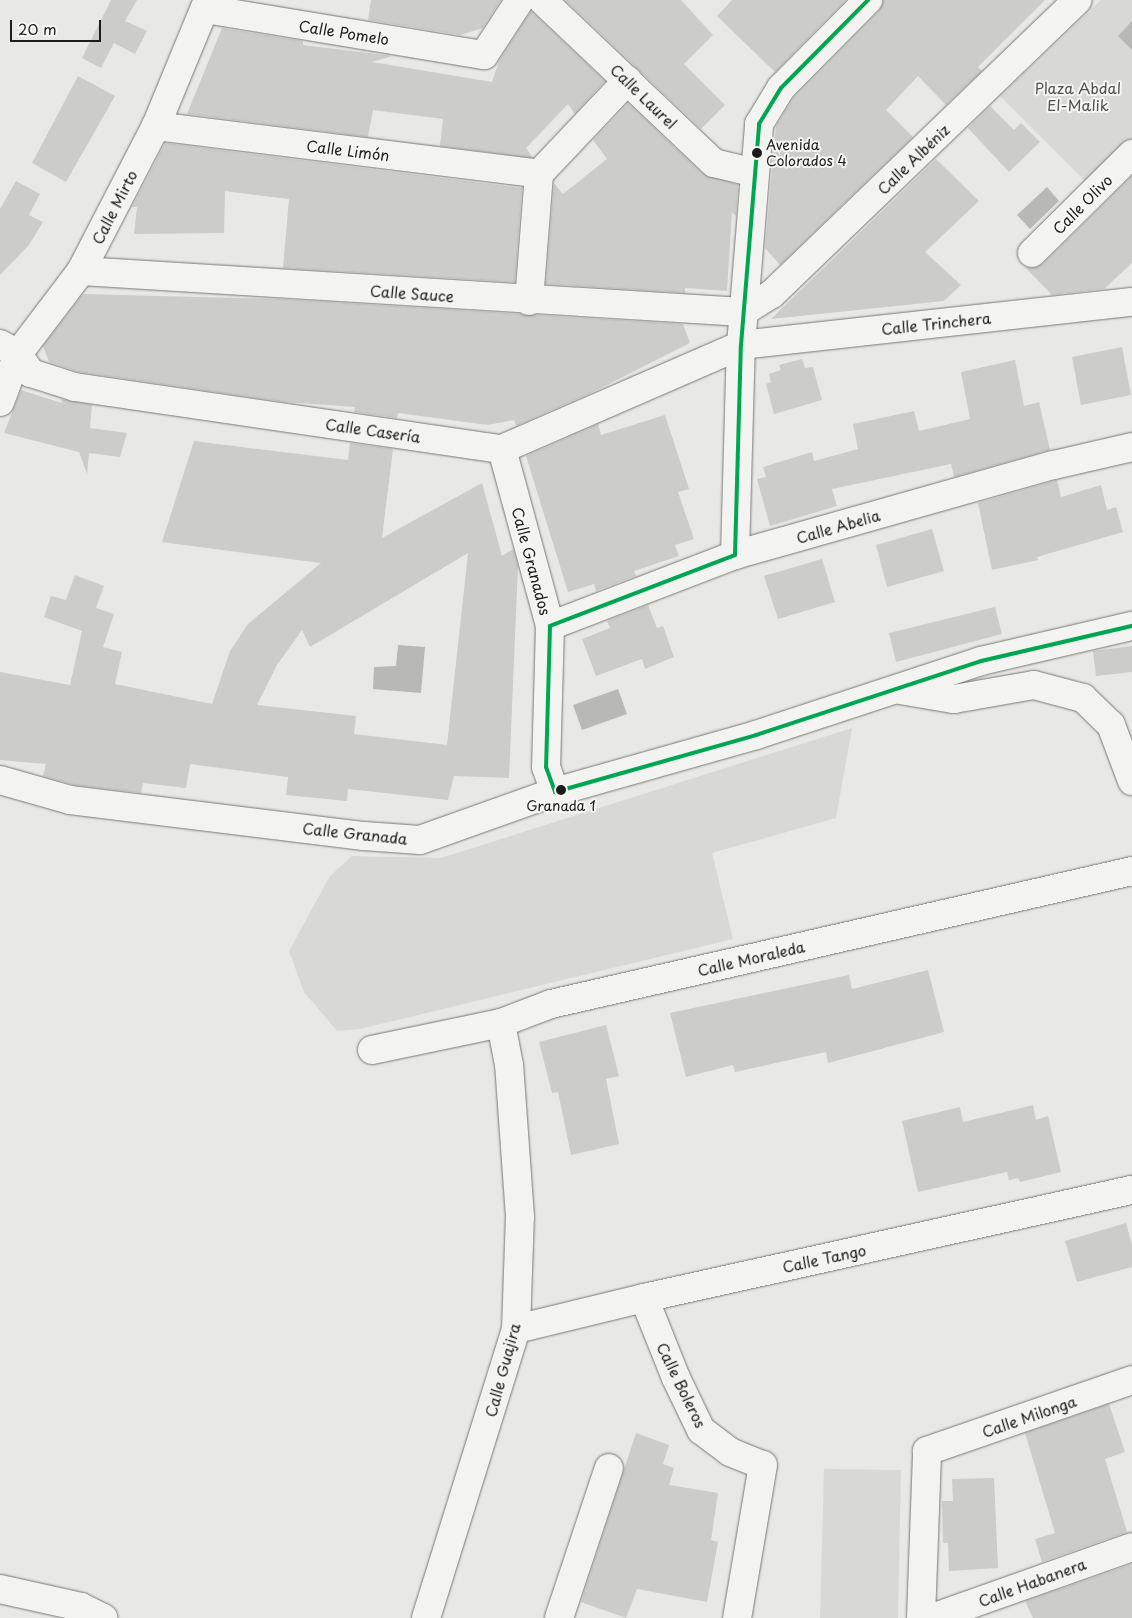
<!DOCTYPE html>
<meta charset="utf-8">
<style>
body{margin:0}
#map{position:relative;width:1132px;height:1618px;overflow:hidden;background:#e8e8e6;font-family:"Playpen Sans",sans-serif}
div>[style]{position:absolute}
.green>*{inset:0;background:#d8d8d5}
.water>*{inset:0;background:#b8b8b6}
.building>*{inset:0;background:#ccccca}
.roads{filter:drop-shadow(0 0 1px #787877) drop-shadow(0 0 1px #787877)}
.street>*{height:28px;margin:-14px;padding:0 14px;transform-origin:14px;border-radius:14px;background:#f3f3f1}
.secondary>*{height:28px;margin:-14px;padding:0 14px;transform-origin:14px;border-radius:14px;background:#f3f3f1}
.bus-1>*{height:4px;margin:-2px;padding:0 2px;transform-origin:2px;border-radius:2px;background:#00a651}
.dots>*{width:14px;height:14px;translate:-50% -50%;box-sizing:border-box;border:2px solid #f6f6f2;border-radius:50%}
span{translate:-50% -50%;white-space:nowrap;text-align:center;line-height:1.15;-webkit-text-stroke:4px #f6f6f2;paint-order:stroke}
.bus-label{font-size:14px;color:#1c1c1c}
.left{translate:0 -50%;text-align:left}
.street-label{font-size:15px;color:#1c1c1c}
.park-label{font-size:15px;color:#51514f}
.scale{position:absolute;left:10px;top:20px;width:91px;height:22px;box-sizing:border-box;border:2px solid #1c1c1c;border-top:0;padding-left:6px;font-size:15px;line-height:18px;white-space:nowrap;color:#1c1c1c;-webkit-text-stroke:4px #f6f6f2;paint-order:stroke}
</style>
<div id="map">
<div class="green">
<i style="clip-path:polygon(1101px 0,1132px 0,1132px 138px,1086px 182px,1000px 96px)"></i>
<i style="clip-path:polygon(852px 728px,836px 818px,712px 853px,733px 939px,360px 1029px,337px 1031px,304px 992px,289px 951px,330px 876px,352px 856px,441px 858px)"></i>
<i style="clip-path:polygon(824px 1469px,901px 1470px,898px 1618px,820px 1618px)"></i>
</div>
<div class="water">
<i style="clip-path:polygon(1132px 21px,1132px 50px,1118px 36px)"></i>
<i style="clip-path:polygon(1047px 187px,1059px 201px,1030px 229px,1017px 215px)"></i>
<i style="clip-path:polygon(398px 645px,425px 647px,421px 693px,373px 689px,374px 667px,396px 666px)"></i>
<i style="clip-path:polygon(618px 689px,627px 714px,582px 730px,573px 705px)"></i>
</div>
<div class="building">
<i style="clip-path:polygon(111px 0,137px 0,125px 21px,147px 31px,135px 54px,114px 43px,101px 68px,82px 58px)"></i>
<i style="clip-path:polygon(371px 0,501px 0,483px 28px,460px 35px,368px 20px)"></i>
<i style="clip-path:polygon(565px 0,681px 0,713px 35px,684px 64px,725px 105px,701px 129px)"></i>
<i style="clip-path:polygon(732px 0,846px 0,775px 72px,717px 16px)"></i>
<i style="clip-path:polygon(883px 0,1045px 0,978px 67px,982px 71px,946px 105px,918px 76px,886px 110px,913px 137px,780px 265px,765px 248px,776px 126px,793px 98px,879px 11px)"></i>
<i style="clip-path:polygon(531px 11px,605px 81px,575px 114px,568px 104px,526px 148px,533px 158px,440px 146px,443px 119px,373px 110px,368px 137px,187px 114px,222px 28px,303px 41px,303px 45px,392px 56px,372px 62px,492px 82px,500px 59px)"></i>
<i style="clip-path:polygon(78px 76px,115px 96px,66px 182px,32px 163px)"></i>
<i style="clip-path:polygon(628px 103px,703px 174px,738px 185px,736px 216px,732px 212px,727px 291px,685px 288px,685px 293px,546px 284px,554px 183px,563px 194px,607px 159px,593px 140px)"></i>
<i style="clip-path:polygon(990px 106px,1014px 130px,1021px 123px,1040px 142px,1009px 172px,968px 128px)"></i>
<i style="clip-path:polygon(165px 143px,522px 188px,515px 282px,283px 268px,289px 199px,225px 191px,224px 233px,134px 234px,137px 207px,132px 207px)"></i>
<i style="clip-path:polygon(936px 159px,979px 201px,925px 252px,961px 285px,944px 301px,771px 319px)"></i>
<i style="clip-path:polygon(1132px 176px,1132px 263px,1104px 289px,1052px 295px,1026px 268px,1043px 264px)"></i>
<i style="clip-path:polygon(16px 181px,40px 194px,29px 215px,43px 222px,29px 245px,0 275px,0 209px)"></i>
<i style="clip-path:polygon(83px 294px,280px 299px,683px 324px,690px 343px,589px 394px,516px 426px,514px 420px,488px 425px,398px 413px,397px 418px,354px 412px,355px 407px,284px 402px,79px 372px,49px 362px,43px 346px)"></i>
<i style="clip-path:polygon(1122px 347px,1131px 395px,1081px 405px,1072px 357px)"></i>
<i style="clip-path:polygon(802px 359px,805px 368px,813px 367px,822px 400px,774px 414px,766px 384px,771px 382px,769px 374px,781px 370px,779px 365px)"></i>
<i style="clip-path:polygon(1015px 360px,1024px 406px,1039px 402px,1050px 450px,954px 477px,951px 464px,832px 489px,837px 506px,770px 526px,757px 479px,766px 477px,763px 467px,812px 452px,814px 461px,858px 449px,853px 424px,914px 411px,919px 431px,970px 419px,961px 372px)"></i>
<i style="clip-path:polygon(21px 390px,62px 403px,61px 399px,92px 405px,90px 428px,127px 433px,120px 457px,89px 453px,87px 474px,79px 452px,4px 433px)"></i>
<i style="clip-path:polygon(665px 415px,689px 489px,678px 492px,694px 539px,675px 545px,679px 556px,634px 571px,636px 576px,596px 591px,594px 584px,568px 592px,526px 456px,598px 424px,601px 435px)"></i>
<i style="clip-path:polygon(evenodd,194px 441px,348px 460px,350px 443px,393px 449px,382px 538px,482px 483px,502px 556px,513px 549px,518px 566px,509px 778px,454px 776px,448px 800px,348px 789px,347px 801px,286px 795px,288px 777px,190px 764px,186px 788px,143px 783px,141px 793px,73px 785px,43px 776px,46px 764px,0 760px,0 672px,70px 685px,82px 631px,44px 617px,51px 596px,66px 600px,75px 575px,104px 586px,96px 608px,114px 614px,103px 647px,122px 652px,115px 684px,212px 704px,230px 651px,248px 624px,321px 563px,162px 542px,194px 441px,468px 553px,447px 745px,354px 734px,356px 716px,257px 705px,277px 665px,302px 630px,310px 647px,468px 553px)"></i>
<i style="clip-path:polygon(1057px 480px,1061px 497px,1101px 485px,1107px 510px,1116px 507px,1123px 532px,1037px 557px,1038px 560px,992px 570px,978px 503px)"></i>
<i style="clip-path:polygon(932px 529px,944px 571px,887px 587px,876px 545px)"></i>
<i style="clip-path:polygon(822px 559px,835px 602px,778px 619px,764px 576px)"></i>
<i style="clip-path:polygon(648px 605px,657px 628px,663px 626px,674px 657px,645px 669px,642px 659px,596px 676px,582px 639px,610px 628px,607px 621px)"></i>
<i style="clip-path:polygon(995px 607px,1002px 634px,896px 662px,889px 633px)"></i>
<i style="clip-path:polygon(1132px 646px,1132px 672px,1096px 676px,1093px 651px)"></i>
<i style="clip-path:polygon(928px 970px,944px 1032px,828px 1063px,826px 1052px,735px 1072px,733px 1065px,686px 1077px,670px 1013px,849px 975px,852px 989px)"></i>
<i style="clip-path:polygon(606px 1025px,619px 1076px,606px 1079px,619px 1144px,571px 1155px,558px 1092px,552px 1093px,539px 1042px)"></i>
<i style="clip-path:polygon(1033px 1105px,1036px 1120px,1048px 1116px,1061px 1172px,1020px 1182px,1018px 1178px,1009px 1180px,1007px 1172px,918px 1192px,902px 1121px,960px 1107px,963px 1122px)"></i>
<i style="clip-path:polygon(1126px 1223px,1132px 1245px,1132px 1267px,1077px 1282px,1065px 1241px)"></i>
<i style="clip-path:polygon(1109px 1404px,1125px 1452px,1105px 1459px,1127px 1532px,1042px 1562px,1035px 1539px,1055px 1533px,1025px 1433px)"></i>
<i style="clip-path:polygon(636px 1433px,669px 1445px,663px 1464px,674px 1468px,669px 1485px,718px 1493px,711px 1540px,718px 1542px,707px 1602px,637px 1589px,626px 1618px,581px 1602px)"></i>
<i style="clip-path:polygon(994px 1478px,998px 1568px,949px 1571px,948px 1543px,943px 1543px,942px 1501px,953px 1501px,952px 1479px)"></i>
<i style="clip-path:polygon(1132px 1564px,1132px 1618px,1033px 1618px,1025px 1601px)"></i>
</div>
<div class="roads">
<div class="street">
<i style="left:542px;top:0;width:237px;rotate:43.5deg"></i>
<i style="left:714px;top:163px;width:42px;rotate:13.7deg"></i>
<i style="left:205px;top:9px;width:283px;rotate:9.4deg"></i>
<i style="left:484px;top:55px;width:66px;rotate:-56.8deg"></i>
<i style="left:156px;top:126px;width:386px;rotate:7.1deg"></i>
<i style="left:1032px;top:253px;width:141px;rotate:-44.7deg"></i>
<i style="left:81px;top:271px;width:663px;rotate:3.54deg"></i>
<i style="left:743px;top:312px;width:34px;rotate:-32deg"></i>
<i style="left:772px;top:294px;width:424px;rotate:-43.9deg"></i>
<i style="left:529px;top:301px;width:127px;rotate:-85.5deg"></i>
<i style="left:539px;top:174px;width:129px;rotate:-46.6deg"></i>
<i style="left:735px;top:555px;width:210px;rotate:-88.4deg"></i>
<i style="left:550px;top:626px;width:198px;rotate:-21deg"></i>
<i style="left:735px;top:555px;width:331px;rotate:-15.8deg"></i>
<i style="left:1054px;top:465px;width:80px;rotate:-13deg"></i>
<i style="left:900px;top:690px;width:55px;rotate:9.5deg"></i>
<i style="left:954px;top:699px;width:81px;rotate:-9.9deg"></i>
<i style="left:1034px;top:685px;width:51px;rotate:14.9deg"></i>
<i style="left:1083px;top:698px;width:39px;rotate:44deg"></i>
<i style="left:1111px;top:725px;width:60px;rotate:69.4deg"></i>
<i style="left:372px;top:1050px;width:132px;rotate:-11.8deg"></i>
<i style="left:501px;top:1023px;width:53px;rotate:-20.8deg"></i>
<i style="left:551px;top:1004px;width:596px;rotate:-12.89deg"></i>
<i style="left:644px;top:1298px;width:86px;rotate:68.2deg"></i>
<i style="left:676px;top:1378px;width:58px;rotate:64.3deg"></i>
<i style="left:701px;top:1430px;width:36px;rotate:37deg"></i>
<i style="left:730px;top:1452px;width:35px;rotate:22deg"></i>
<i style="left:763px;top:1465px;width:155px;rotate:99.6deg"></i>
<i style="left:516px;top:1329px;width:132px;rotate:-13.6deg"></i>
<i style="left:644px;top:1298px;width:500px;rotate:-12.5deg"></i>
<i style="left:426px;top:1618px;width:303px;rotate:-72.7deg"></i>
<i style="left:516px;top:1329px;width:112px;rotate:-88deg"></i>
<i style="left:520px;top:1217px;width:152px;rotate:-94.1deg"></i>
<i style="left:509px;top:1065px;width:43px;rotate:-100.8deg"></i>
<i style="left:559px;top:1618px;width:158px;rotate:-71.6deg"></i>
<i style="left:921px;top:1618px;width:167px;rotate:-87.9deg"></i>
<i style="left:927px;top:1451px;width:217px;rotate:-19.1deg"></i>
<i style="left:932px;top:1618px;width:212px;rotate:-19.5deg"></i>
</div>
<div class="secondary">
<i style="left:0;top:344px;width:21px;rotate:29deg"></i>
<i style="left:18px;top:354px;width:23px;rotate:56deg"></i>
<i style="left:31px;top:373px;width:46px;rotate:17.7deg"></i>
<i style="left:75px;top:387px;width:431px;rotate:8.3deg"></i>
<i style="left:502px;top:449px;width:261px;rotate:-23.5deg"></i>
<i style="left:741px;top:345px;width:393px;rotate:-6.3deg"></i>
<i style="left:741px;top:345px;width:222px;rotate:-85.3deg"></i>
<i style="left:759px;top:124px;width:42px;rotate:-58.6deg"></i>
<i style="left:781px;top:88px;width:124px;rotate:-45.3deg"></i>
<i style="left:0;top:402px;width:51px;rotate:-69.4deg"></i>
<i style="left:18px;top:354px;width:104px;rotate:-52.8deg"></i>
<i style="left:81px;top:271px;width:163px;rotate:-62.7deg"></i>
<i style="left:156px;top:126px;width:136px;rotate:-67.6deg"></i>
<i style="left:502px;top:449px;width:183px;rotate:74.8deg"></i>
<i style="left:550px;top:626px;width:141px;rotate:91.6deg"></i>
<i style="left:546px;top:767px;width:27px;rotate:70deg"></i>
<i style="left:0;top:780px;width:73px;rotate:15.9deg"></i>
<i style="left:70px;top:800px;width:296px;rotate:7deg"></i>
<i style="left:364px;top:836px;width:56px;rotate:4.1deg"></i>
<i style="left:420px;top:840px;width:143px;rotate:-19.6deg"></i>
<i style="left:555px;top:792px;width:209px;rotate:-15.8deg"></i>
<i style="left:756px;top:735px;width:237px;rotate:-18.2deg"></i>
<i style="left:981px;top:661px;width:155px;rotate:-13.1deg"></i>
<i style="left:0;top:1589px;width:83px;rotate:12.5deg"></i>
<i style="left:81px;top:1607px;width:25px;rotate:26deg"></i>
</div>
</div>
<div class="bus-1">
<i style="left:735px;top:555px;width:210px;rotate:-88.4deg"></i>
<i style="left:741px;top:345px;width:222px;rotate:-85.3deg"></i>
<i style="left:759px;top:124px;width:42px;rotate:-58.6deg"></i>
<i style="left:781px;top:88px;width:124px;rotate:-45.3deg"></i>
<i style="left:550px;top:626px;width:198px;rotate:-21deg"></i>
<i style="left:550px;top:626px;width:141px;rotate:91.6deg"></i>
<i style="left:546px;top:767px;width:27px;rotate:70deg"></i>
<i style="left:555px;top:792px;width:209px;rotate:-15.8deg"></i>
<i style="left:756px;top:735px;width:237px;rotate:-18.2deg"></i>
<i style="left:981px;top:661px;width:155px;rotate:-13.1deg"></i>
</div>
<div class="dots">
<i style="left:757px;top:153px;background:#1c1c1c"></i>
<i style="left:561px;top:790px;background:#1c1c1c"></i>
</div>
<div class="bus-label">
<span class="left" style="left:766px;top:153px">Avenida<br>Colorados 4</span>
<span style="left:561px;top:806px">Granada 1</span>
</div>
<div class="street-label">
<span style="left:344px;top:32px;rotate:9deg">Calle Pomelo</span>
<span style="left:644px;top:96px;rotate:44deg">Calle Laurel</span>
<span style="left:348px;top:150px;rotate:7deg">Calle Limón</span>
<span style="left:913px;top:159px;rotate:-44deg">Calle Albéniz</span>
<span style="left:1082px;top:204px;rotate:-45deg">Calle Olivo</span>
<span style="left:114px;top:207px;rotate:-63deg">Calle Mirto</span>
<span style="left:412px;top:293px;rotate:4deg">Calle Sauce</span>
<span style="left:936px;top:323px;rotate:-6deg">Calle Trinchera</span>
<span style="left:373px;top:430px;rotate:8deg">Calle Casería</span>
<span style="left:838px;top:526px;rotate:-16deg">Calle Abelia</span>
<span style="left:532px;top:561px;rotate:75deg">Calle Granados</span>
<span style="left:355px;top:833px;rotate:6deg">Calle Granada</span>
<span style="left:751px;top:958px;rotate:-13deg">Calle Moraleda</span>
<span style="left:824px;top:1258px;rotate:-12deg">Calle Tango</span>
<span style="left:502px;top:1370px;rotate:-75deg">Calle Guajira</span>
<span style="left:682px;top:1385px;rotate:64deg">Calle Boleros</span>
<span style="left:1029px;top:1416px;rotate:-19deg">Calle Milonga</span>
<span style="left:1032px;top:1582px;rotate:-20deg">Calle Habanera</span>
</div>
<div class="park-label">
<span style="left:1078px;top:96px">Plaza Abdal<br>El-Malik</span>
</div>
<div class="scale">20 m</div>
</div>
